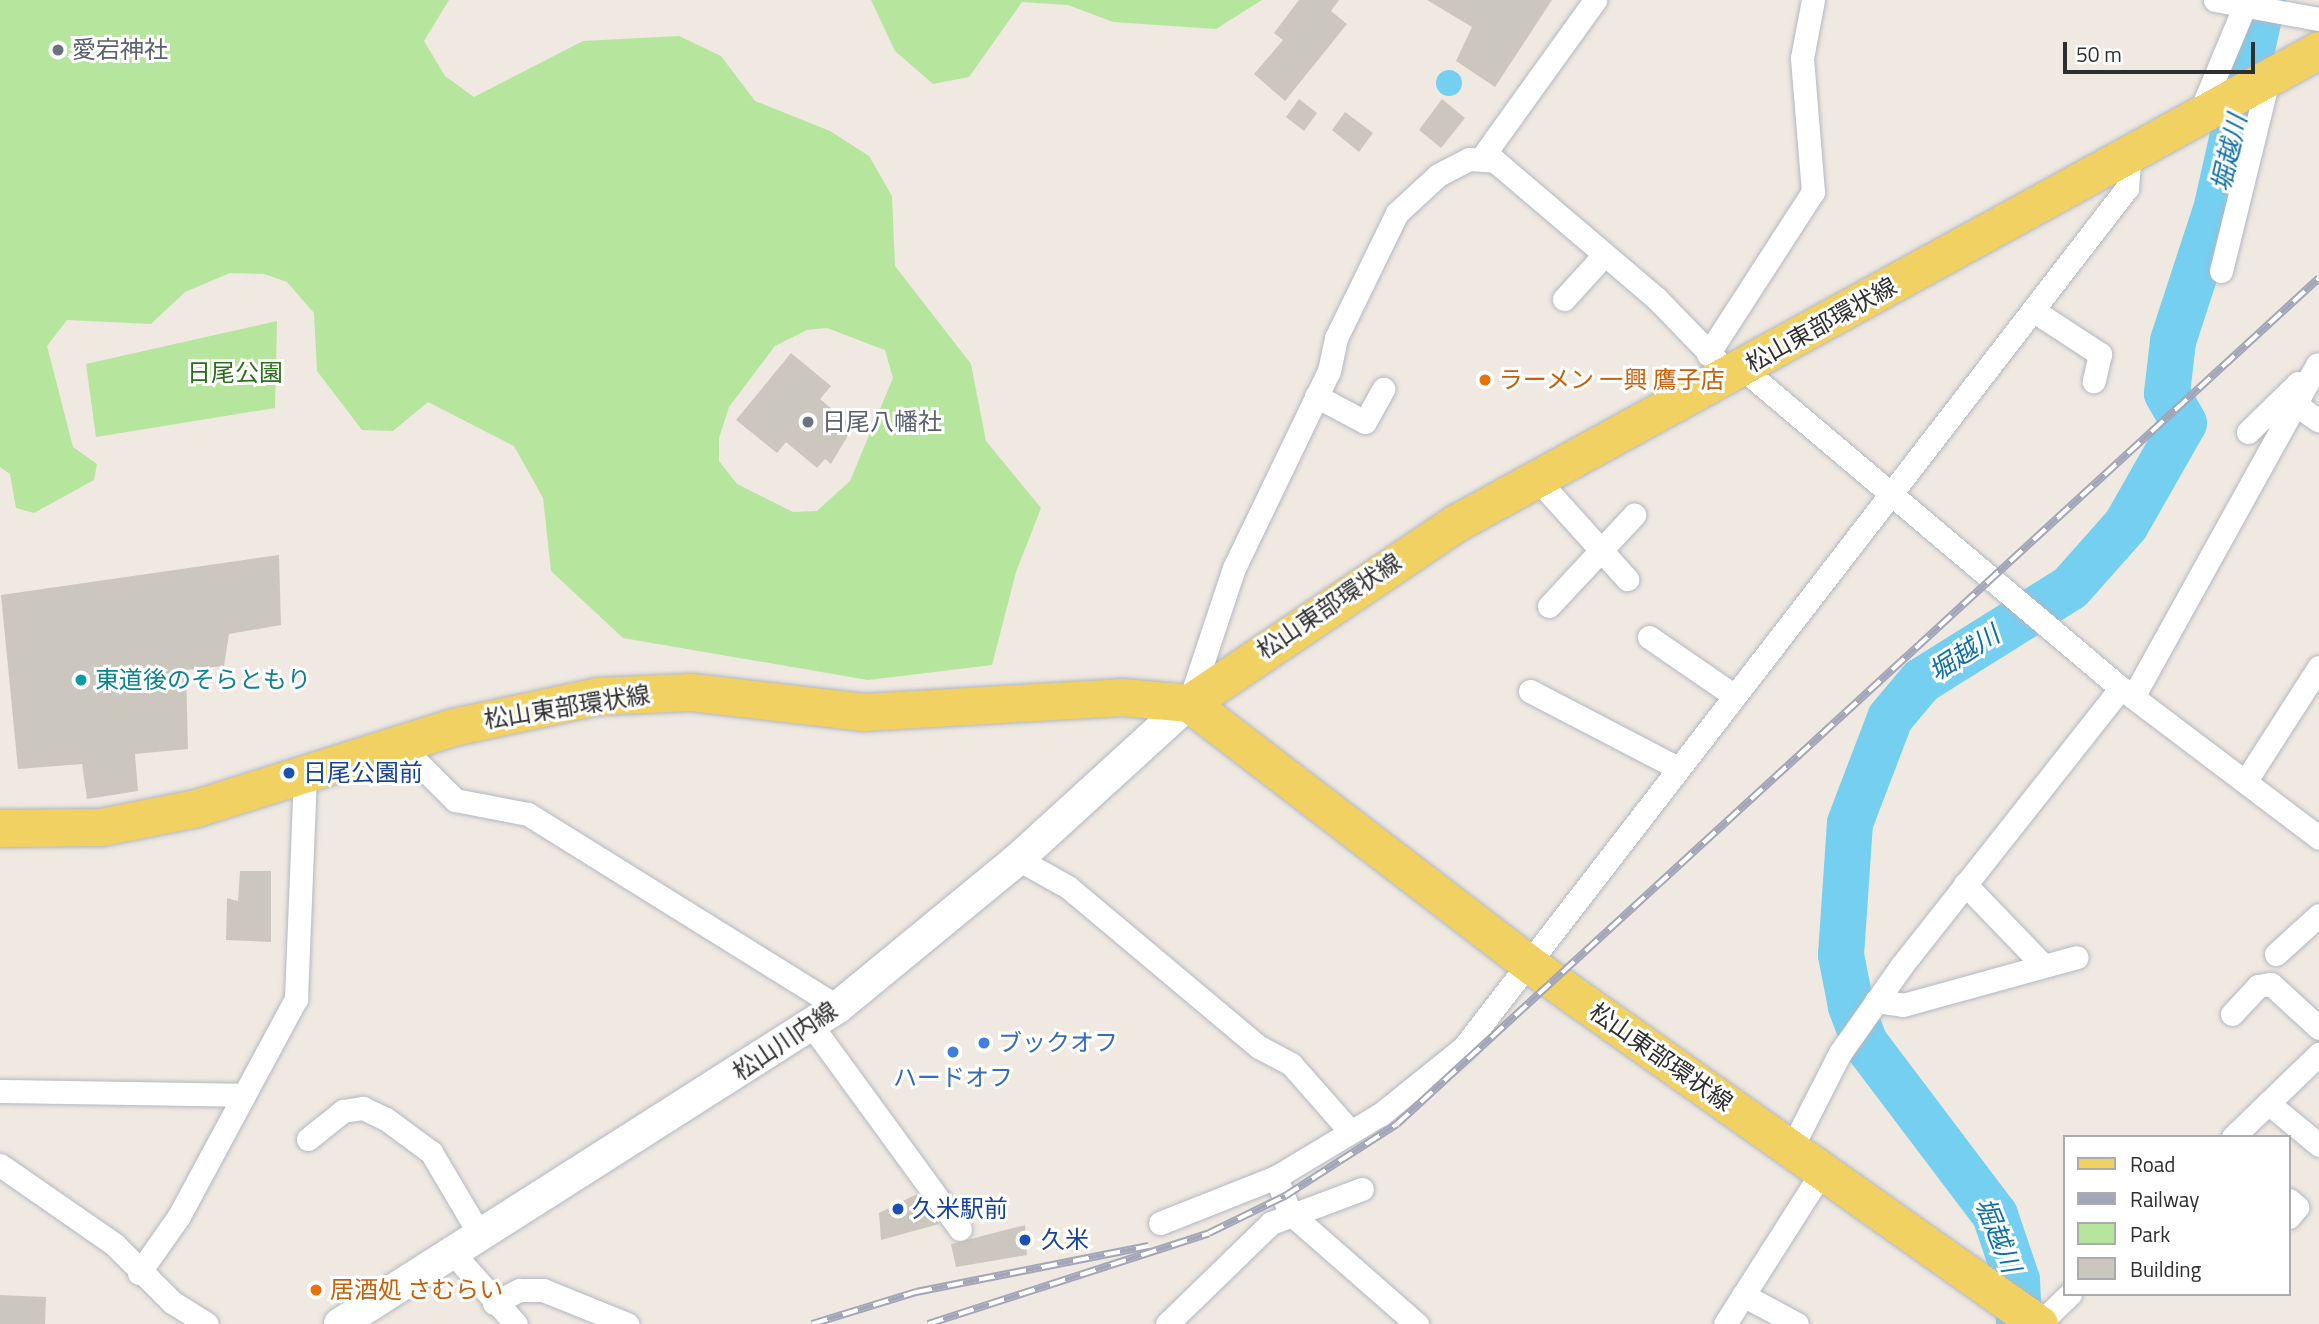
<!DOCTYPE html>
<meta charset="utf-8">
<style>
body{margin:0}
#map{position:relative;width:2319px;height:1324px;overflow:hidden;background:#efe9e1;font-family:"Titillium Web","Noto Sans JP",sans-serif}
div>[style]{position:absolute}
.green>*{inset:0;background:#b6e59e}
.water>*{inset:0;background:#75cff0}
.round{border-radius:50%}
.river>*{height:46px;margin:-23px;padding:0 23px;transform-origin:23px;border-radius:23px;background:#75cff0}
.building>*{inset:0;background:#cbc7bf}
.roads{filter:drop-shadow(0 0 2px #b4b7c1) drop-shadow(0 0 2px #b4b7c1)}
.minor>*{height:23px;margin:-11.5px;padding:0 11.5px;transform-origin:11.5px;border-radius:11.5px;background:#fff}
.secondary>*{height:32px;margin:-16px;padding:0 16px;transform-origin:16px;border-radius:16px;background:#fff}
.primary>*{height:37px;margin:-18.5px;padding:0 18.5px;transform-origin:18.5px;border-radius:18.5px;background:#f2d163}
.rail>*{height:8px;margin-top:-4px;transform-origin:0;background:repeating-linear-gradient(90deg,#fff 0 16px,#a3a6b8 0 32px);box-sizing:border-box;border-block:2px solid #a3a6b8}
.dots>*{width:19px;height:19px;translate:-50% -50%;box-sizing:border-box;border:4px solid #fff;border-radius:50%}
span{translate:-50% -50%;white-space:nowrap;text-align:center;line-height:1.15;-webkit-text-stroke:6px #fff;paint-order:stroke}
.worship-label{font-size:24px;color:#5b616d}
.left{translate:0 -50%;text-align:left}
.street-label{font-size:24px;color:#2e2e2e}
.park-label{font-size:24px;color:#2c6e1b}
.food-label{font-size:24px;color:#c56008}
.culture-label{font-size:24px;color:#0d838f}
.transit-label{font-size:24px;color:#164399}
.shop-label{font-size:24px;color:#366cbe}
.water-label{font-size:26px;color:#0d6fa3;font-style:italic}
.legend{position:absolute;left:2063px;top:1135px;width:228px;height:161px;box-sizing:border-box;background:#fff;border:2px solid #ababab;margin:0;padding:9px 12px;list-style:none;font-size:21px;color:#2e2e2e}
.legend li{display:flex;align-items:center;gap:14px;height:35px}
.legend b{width:35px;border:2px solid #ababab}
.scale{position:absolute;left:2063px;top:42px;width:192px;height:32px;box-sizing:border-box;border:4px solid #2e2e2e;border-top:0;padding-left:9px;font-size:21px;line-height:24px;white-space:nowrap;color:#2e2e2e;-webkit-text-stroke:5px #fff;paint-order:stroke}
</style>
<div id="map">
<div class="green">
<i style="clip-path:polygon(evenodd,0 0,449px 0,424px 41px,445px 76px,474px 97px,583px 41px,679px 36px,721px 56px,755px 101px,830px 131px,869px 156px,892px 196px,895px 266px,971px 364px,986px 441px,1041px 508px,1016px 572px,992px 665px,868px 680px,623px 638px,551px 571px,543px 498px,514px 446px,428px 402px,393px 431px,362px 430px,317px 371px,314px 313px,287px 282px,264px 274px,230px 273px,185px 292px,151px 324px,67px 320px,47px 346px,73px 447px,97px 464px,94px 480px,34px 513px,16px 508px,10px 474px,0 467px,0 0,827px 328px,885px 350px,893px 378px,850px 481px,817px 511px,793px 512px,737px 484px,719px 461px,719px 438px,729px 407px,775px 346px,807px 330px,827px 328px)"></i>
<i style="clip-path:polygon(871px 0,1262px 0,1216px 29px,1113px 22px,1068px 5px,1022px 2px,969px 77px,933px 84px,895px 51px)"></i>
<i style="clip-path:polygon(277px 321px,275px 408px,96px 437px,86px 364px)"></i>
</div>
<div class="water">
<i class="round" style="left:1436px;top:70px;width:26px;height:26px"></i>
</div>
<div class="river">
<i style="left:2019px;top:1324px;width:44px;rotate:-92.6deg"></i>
<i style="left:2017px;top:1280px;width:69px;rotate:-108.7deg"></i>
<i style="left:1995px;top:1215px;width:216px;rotate:-127.1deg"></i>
<i style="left:1865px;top:1043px;width:40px;rotate:-111deg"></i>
<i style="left:1851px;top:1006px;width:52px;rotate:-101.1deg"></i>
<i style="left:1841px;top:955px;width:132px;rotate:-86.1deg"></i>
<i style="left:1850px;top:823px;width:112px;rotate:-69.1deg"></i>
<i style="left:1890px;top:718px;width:48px;rotate:-50deg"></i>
<i style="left:1921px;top:681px;width:176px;rotate:-32deg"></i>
<i style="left:2070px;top:588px;width:84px;rotate:-48.4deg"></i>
<i style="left:2126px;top:525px;width:117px;rotate:-60.4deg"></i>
<i style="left:2184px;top:423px;width:34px;rotate:-120deg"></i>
<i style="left:2167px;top:393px;width:52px;rotate:-83.4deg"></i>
<i style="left:2173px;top:341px;width:142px;rotate:-71.9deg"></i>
<i style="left:2217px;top:206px;width:211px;rotate:-77.4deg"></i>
</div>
<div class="building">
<i style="clip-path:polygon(1299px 0,1339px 0,1331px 11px,1347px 24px,1285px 101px,1254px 74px,1283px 40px,1274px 33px)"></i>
<i style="clip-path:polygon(1427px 0,1552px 0,1495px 87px,1456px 61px,1472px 27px)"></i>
<i style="clip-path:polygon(1299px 99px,1317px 113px,1304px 131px,1286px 117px)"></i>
<i style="clip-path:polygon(1442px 99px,1465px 118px,1441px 148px,1419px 130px)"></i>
<i style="clip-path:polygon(1345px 112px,1373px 133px,1359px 152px,1332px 130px)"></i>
<i style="clip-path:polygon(791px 353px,831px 386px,820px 399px,853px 427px,831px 464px,825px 459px,817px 468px,786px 442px,777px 453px,736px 420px)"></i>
<i style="clip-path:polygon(279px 555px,281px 625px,229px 634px,224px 666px,186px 670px,188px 749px,135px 754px,138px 791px,87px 799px,82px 764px,18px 769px,1px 595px)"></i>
<i style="clip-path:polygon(240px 871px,271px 871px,271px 942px,226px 940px,227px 898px,238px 901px)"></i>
<i style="clip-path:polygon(917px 1194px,939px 1224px,881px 1240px,879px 1213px)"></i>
<i style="clip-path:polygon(1025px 1225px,1027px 1255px,956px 1267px,951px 1244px)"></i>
<i style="clip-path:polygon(0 1295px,46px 1297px,45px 1324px,0 1324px)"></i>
</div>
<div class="roads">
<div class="minor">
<i style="left:2215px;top:0;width:106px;rotate:10.4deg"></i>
<i style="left:2199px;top:115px;width:125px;rotate:-67.3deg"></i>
<i style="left:1483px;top:156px;width:192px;rotate:-54.3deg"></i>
<i style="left:2221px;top:271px;width:198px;rotate:-76.2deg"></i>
<i style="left:1564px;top:299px;width:59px;rotate:-47.7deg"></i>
<i style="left:2034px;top:311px;width:79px;rotate:33.1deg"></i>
<i style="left:2100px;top:354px;width:28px;rotate:103deg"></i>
<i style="left:1708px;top:354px;width:193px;rotate:-57.1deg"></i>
<i style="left:1813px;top:192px;width:134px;rotate:-94.7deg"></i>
<i style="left:1802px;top:58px;width:59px;rotate:-79.3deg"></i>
<i style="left:1742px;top:368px;width:496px;rotate:40.2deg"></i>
<i style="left:2121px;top:688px;width:248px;rotate:37.1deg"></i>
<i style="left:1316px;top:396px;width:55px;rotate:28deg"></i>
<i style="left:1365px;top:422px;width:38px;rotate:-61deg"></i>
<i style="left:2295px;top:404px;width:29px;rotate:35deg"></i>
<i style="left:2248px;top:432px;width:70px;rotate:-44.4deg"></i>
<i style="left:1537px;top:479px;width:135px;rotate:48deg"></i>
<i style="left:1549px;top:606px;width:125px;rotate:-47deg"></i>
<i style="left:1649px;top:637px;width:104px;rotate:34.5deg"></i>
<i style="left:1530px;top:691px;width:167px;rotate:27.5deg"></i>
<i style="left:2133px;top:697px;width:380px;rotate:-61deg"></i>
<i style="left:1189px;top:703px;width:142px;rotate:-71.6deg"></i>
<i style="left:1234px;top:568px;width:219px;rotate:-64.3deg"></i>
<i style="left:1329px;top:371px;width:34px;rotate:-78deg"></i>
<i style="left:1336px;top:338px;width:139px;rotate:-64deg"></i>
<i style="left:1397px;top:213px;width:56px;rotate:-42.8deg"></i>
<i style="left:1438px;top:175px;width:35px;rotate:-27deg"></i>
<i style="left:1469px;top:159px;width:26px;rotate:4deg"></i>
<i style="left:1495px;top:161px;width:213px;rotate:40.4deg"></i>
<i style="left:1657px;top:299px;width:106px;rotate:45.8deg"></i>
<i style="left:401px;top:746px;width:76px;rotate:45deg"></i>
<i style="left:455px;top:800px;width:74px;rotate:10.9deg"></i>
<i style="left:528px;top:814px;width:365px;rotate:31.9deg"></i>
<i style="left:2247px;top:779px;width:133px;rotate:-57.3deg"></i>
<i style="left:1018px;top:859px;width:57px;rotate:29.2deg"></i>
<i style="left:1068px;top:887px;width:249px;rotate:40deg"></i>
<i style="left:1259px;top:1047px;width:36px;rotate:28deg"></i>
<i style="left:1291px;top:1064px;width:88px;rotate:48.7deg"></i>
<i style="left:1965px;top:884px;width:112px;rotate:46.1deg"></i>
<i style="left:2276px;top:954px;width:58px;rotate:-42.2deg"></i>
<i style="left:1876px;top:1001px;width:27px;rotate:8deg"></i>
<i style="left:1903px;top:1005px;width:180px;rotate:-15.4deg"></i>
<i style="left:2232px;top:1014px;width:38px;rotate:-47deg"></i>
<i style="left:2258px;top:986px;width:13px;rotate:-9deg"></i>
<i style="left:2271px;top:984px;width:65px;rotate:42.5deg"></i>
<i style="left:812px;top:1026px;width:251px;rotate:53.9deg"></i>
<i style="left:0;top:1091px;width:244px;rotate:0.9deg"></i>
<i style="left:2268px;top:1103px;width:66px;rotate:39.5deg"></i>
<i style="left:2233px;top:1137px;width:120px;rotate:-44deg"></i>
<i style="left:308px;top:1139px;width:45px;rotate:-38.7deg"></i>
<i style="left:343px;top:1111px;width:20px;rotate:-9deg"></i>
<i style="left:363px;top:1108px;width:25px;rotate:26deg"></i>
<i style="left:386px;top:1119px;width:56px;rotate:36.3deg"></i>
<i style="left:431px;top:1152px;width:96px;rotate:59.4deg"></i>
<i style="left:1791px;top:1149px;width:108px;rotate:-63deg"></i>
<i style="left:1840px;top:1053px;width:108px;rotate:-54.8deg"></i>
<i style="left:1902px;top:965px;width:353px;rotate:-51.7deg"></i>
<i style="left:0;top:1165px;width:139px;rotate:34.7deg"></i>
<i style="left:114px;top:1244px;width:82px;rotate:45deg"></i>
<i style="left:172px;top:1302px;width:41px;rotate:32.2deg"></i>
<i style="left:1276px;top:1177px;width:39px;rotate:69deg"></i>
<i style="left:1290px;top:1213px;width:169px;rotate:41.2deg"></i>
<i style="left:2289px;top:1200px;width:11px;rotate:41deg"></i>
<i style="left:2297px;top:1207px;width:13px;rotate:129deg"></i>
<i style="left:1160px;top:1223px;width:125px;rotate:-21.6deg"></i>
<i style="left:1276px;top:1177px;width:122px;rotate:-31deg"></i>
<i style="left:1381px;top:1114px;width:107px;rotate:-38.9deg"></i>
<i style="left:1464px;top:1047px;width:1085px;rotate:-52.34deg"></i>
<i style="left:2127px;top:188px;width:33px;rotate:-85deg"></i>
<i style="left:452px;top:1252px;width:96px;rotate:48.4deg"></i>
<i style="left:139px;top:1273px;width:70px;rotate:-54.9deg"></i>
<i style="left:179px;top:1216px;width:247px;rotate:-61.7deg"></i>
<i style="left:296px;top:999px;width:224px;rotate:-87.7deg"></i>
<i style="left:1743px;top:1295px;width:61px;rotate:28.2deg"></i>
<i style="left:494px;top:1303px;width:29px;rotate:-27deg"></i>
<i style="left:520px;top:1290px;width:23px"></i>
<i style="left:543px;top:1290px;width:91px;rotate:22deg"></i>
<i style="left:1167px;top:1324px;width:145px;rotate:-44.2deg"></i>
<i style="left:1271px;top:1223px;width:97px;rotate:-20.5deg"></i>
<i style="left:1725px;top:1324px;width:180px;rotate:-57.5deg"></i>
<i style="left:2039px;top:1324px;width:43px;rotate:-44.1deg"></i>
</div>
<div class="secondary">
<i style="left:340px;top:1324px;width:590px;rotate:-32.48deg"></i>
<i style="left:838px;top:1007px;width:233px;rotate:-39.4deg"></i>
<i style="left:1018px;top:859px;width:231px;rotate:-42.4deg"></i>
</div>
<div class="primary">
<i style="left:1189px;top:703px;width:322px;rotate:-34deg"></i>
<i style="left:1456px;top:523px;width:984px;rotate:-28.73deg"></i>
<i style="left:0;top:828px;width:101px;rotate:-0.6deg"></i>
<i style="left:101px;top:827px;width:97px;rotate:-11.3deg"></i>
<i style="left:196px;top:808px;width:269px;rotate:-17.5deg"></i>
<i style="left:453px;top:727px;width:148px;rotate:-12.1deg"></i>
<i style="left:598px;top:696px;width:93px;rotate:-2.5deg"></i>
<i style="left:691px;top:692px;width:174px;rotate:6.6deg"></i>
<i style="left:864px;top:712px;width:258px;rotate:-3.3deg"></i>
<i style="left:1122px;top:697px;width:67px;rotate:5.1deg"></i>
<i style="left:1189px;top:703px;width:432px;rotate:37.5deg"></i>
<i style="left:1532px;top:966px;width:621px;rotate:35.23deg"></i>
</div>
</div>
<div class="rail">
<i style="left:812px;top:1324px;width:109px;rotate:-17.1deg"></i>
<i style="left:916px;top:1292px;width:237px;rotate:-11.2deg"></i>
<i style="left:928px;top:1324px;width:295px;rotate:-17.9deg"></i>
<i style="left:1209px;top:1233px;width:85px;rotate:-26deg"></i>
<i style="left:1285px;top:1196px;width:133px;rotate:-32.7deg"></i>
<i style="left:1397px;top:1124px;width:1251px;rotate:-42.54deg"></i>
</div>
<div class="dots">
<i style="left:58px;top:50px;background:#6b7280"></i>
<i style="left:1485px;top:380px;background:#e8710a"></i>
<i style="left:808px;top:422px;background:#6b7280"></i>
<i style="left:81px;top:680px;background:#0f9aa8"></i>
<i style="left:289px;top:773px;background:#1a4fb4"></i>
<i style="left:984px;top:1043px;background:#3f7fe0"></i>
<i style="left:953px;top:1052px;background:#3f7fe0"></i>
<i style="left:898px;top:1209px;background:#1a4fb4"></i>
<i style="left:1025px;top:1240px;background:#1a4fb4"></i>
<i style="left:316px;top:1290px;background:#e8710a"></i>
</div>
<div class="worship-label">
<span class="left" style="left:72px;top:50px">愛宕神社</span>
<span class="left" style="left:822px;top:422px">日尾八幡社</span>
</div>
<div class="street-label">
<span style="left:1821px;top:325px;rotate:-29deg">松山東部環状線</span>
<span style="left:1329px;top:606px;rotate:-34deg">松山東部環状線</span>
<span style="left:567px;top:707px;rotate:-9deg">松山東部環状線</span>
<span style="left:785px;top:1041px;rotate:-34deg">松山川内線</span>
<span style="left:1661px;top:1057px;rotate:35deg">松山東部環状線</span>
</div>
<div class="park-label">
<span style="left:235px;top:373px">日尾公園</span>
</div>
<div class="food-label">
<span class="left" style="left:1499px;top:380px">ラーメン 一興 鷹子店</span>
<span class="left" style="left:330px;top:1290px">居酒処 さむらい</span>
</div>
<div class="culture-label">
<span class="left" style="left:95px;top:680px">東道後のそらともり</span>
</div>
<div class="transit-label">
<span class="left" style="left:303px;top:773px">日尾公園前</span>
<span class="left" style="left:912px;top:1209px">久米駅前</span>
<span class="left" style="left:1041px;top:1240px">久米</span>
</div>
<div class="shop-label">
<span class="left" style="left:998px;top:1043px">ブックオフ</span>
<span style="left:953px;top:1078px">ハードオフ</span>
</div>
<div class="water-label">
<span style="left:2229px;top:153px;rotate:-77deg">堀越川</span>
<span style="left:1964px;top:653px;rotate:-33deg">堀越川</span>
<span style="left:1998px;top:1235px;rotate:68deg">堀越川</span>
</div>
<ul class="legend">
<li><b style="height:9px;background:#f2d163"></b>Road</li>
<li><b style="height:9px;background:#a3a6b8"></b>Railway</li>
<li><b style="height:19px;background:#b6e59e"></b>Park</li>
<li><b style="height:19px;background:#cbc7bf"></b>Building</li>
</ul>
<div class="scale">50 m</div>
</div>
